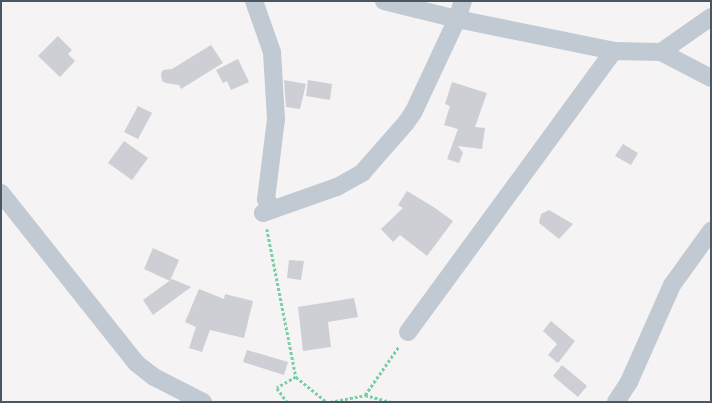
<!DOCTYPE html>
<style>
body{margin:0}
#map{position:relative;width:712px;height:403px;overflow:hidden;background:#f5f3f3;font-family:"PT Sans",sans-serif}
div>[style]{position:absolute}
.building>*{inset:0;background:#cdcfd5}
.path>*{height:2.5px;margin-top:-1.25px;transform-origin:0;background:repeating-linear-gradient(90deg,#7ad0a6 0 3px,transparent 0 5px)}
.minor>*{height:18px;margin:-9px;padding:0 9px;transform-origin:9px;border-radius:9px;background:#c1cad2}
span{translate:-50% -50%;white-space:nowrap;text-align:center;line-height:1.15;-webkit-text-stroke:3.5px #fff;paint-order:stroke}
.frame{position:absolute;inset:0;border:2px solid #4a5661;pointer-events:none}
</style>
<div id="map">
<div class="building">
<i style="clip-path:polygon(58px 36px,72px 50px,68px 54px,75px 61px,60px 77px,38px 56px)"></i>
<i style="clip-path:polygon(211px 45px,223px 63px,181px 89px,179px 85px,166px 83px,162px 81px,161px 74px,163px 70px,172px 69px)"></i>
<i style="clip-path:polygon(238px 59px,249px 82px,231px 90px,227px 81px,223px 83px,216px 70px)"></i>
<i style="clip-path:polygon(284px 80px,306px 84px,300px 109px,286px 107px)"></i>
<i style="clip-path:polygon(308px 80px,332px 84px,330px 100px,306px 96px)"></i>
<i style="clip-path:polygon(452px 82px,487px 93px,475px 127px,485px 128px,482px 149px,458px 146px,463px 153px,459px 163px,447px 159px,458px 129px,444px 125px,450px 106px,445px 104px)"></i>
<i style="clip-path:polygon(138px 106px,152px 113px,138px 139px,124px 132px)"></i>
<i style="clip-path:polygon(124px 141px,148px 158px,132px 180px,108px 163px)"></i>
<i style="clip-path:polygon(623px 144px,638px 153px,631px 165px,615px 156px)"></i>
<i style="clip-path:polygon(407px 191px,435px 208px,453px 221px,427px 256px,400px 235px,393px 242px,381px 229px,403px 208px,398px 205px)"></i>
<i style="clip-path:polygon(549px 210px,573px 224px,559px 239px,539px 223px,541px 214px)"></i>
<i style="clip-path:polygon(153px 248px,179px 260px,170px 281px,144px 269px)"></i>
<i style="clip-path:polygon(289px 260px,304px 261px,301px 280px,287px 278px)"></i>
<i style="clip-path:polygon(172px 279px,191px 287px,153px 315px,143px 300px)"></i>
<i style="clip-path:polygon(199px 289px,224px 299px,225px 294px,253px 301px,244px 338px,210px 330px,202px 352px,189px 348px,196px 327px,185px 322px)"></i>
<i style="clip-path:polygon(354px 298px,358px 317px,328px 322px,331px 347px,303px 351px,298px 307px)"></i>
<i style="clip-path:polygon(551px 321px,575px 341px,558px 363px,548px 355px,557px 344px,543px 331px)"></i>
<i style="clip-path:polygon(247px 350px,288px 362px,284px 375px,243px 362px)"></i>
<i style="clip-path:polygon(562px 365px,587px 386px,578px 397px,553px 376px)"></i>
</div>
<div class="path">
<i style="left:267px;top:229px;width:151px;rotate:78.9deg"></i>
<i style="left:296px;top:377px;width:22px;rotate:150deg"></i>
<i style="left:277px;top:388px;width:17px;rotate:54deg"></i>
<i style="left:296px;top:377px;width:40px;rotate:39deg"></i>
<i style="left:365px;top:395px;width:60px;rotate:-55.2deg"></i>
<i style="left:330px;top:402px;width:36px;rotate:-11deg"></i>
<i style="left:365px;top:395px;width:28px;rotate:15deg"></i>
</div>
<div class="minor">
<i style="left:254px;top:1px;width:54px;rotate:70.6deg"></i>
<i style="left:272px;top:52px;width:67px;rotate:86.6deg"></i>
<i style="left:276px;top:119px;width:81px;rotate:97.1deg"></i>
<i style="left:266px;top:199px;width:11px;rotate:56deg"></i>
<i style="left:272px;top:208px;width:10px;rotate:151deg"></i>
<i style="left:384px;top:1px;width:75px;rotate:13.9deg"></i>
<i style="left:457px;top:19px;width:160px;rotate:11.5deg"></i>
<i style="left:614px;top:51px;width:47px;rotate:1.2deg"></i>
<i style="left:661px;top:52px;width:61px;rotate:-35deg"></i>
<i style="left:661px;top:52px;width:56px;rotate:27.5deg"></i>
<i style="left:1px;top:193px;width:217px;rotate:51.5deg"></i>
<i style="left:136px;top:363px;width:23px;rotate:38deg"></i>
<i style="left:154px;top:377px;width:55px;rotate:27deg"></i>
<i style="left:263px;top:213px;width:78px;rotate:-19.4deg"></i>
<i style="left:337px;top:187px;width:29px;rotate:-29deg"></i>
<i style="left:362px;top:173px;width:67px;rotate:-48.7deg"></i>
<i style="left:406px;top:123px;width:14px;rotate:-56deg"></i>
<i style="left:414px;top:111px;width:102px;rotate:-64.9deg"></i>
<i style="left:457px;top:19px;width:19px;rotate:-72deg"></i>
<i style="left:408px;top:332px;width:348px;rotate:-53.8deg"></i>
<i style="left:616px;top:402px;width:24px;rotate:-57deg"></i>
<i style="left:629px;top:382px;width:106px;rotate:-66.1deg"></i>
<i style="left:672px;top:285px;width:67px;rotate:-54.2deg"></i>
</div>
<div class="frame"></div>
</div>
